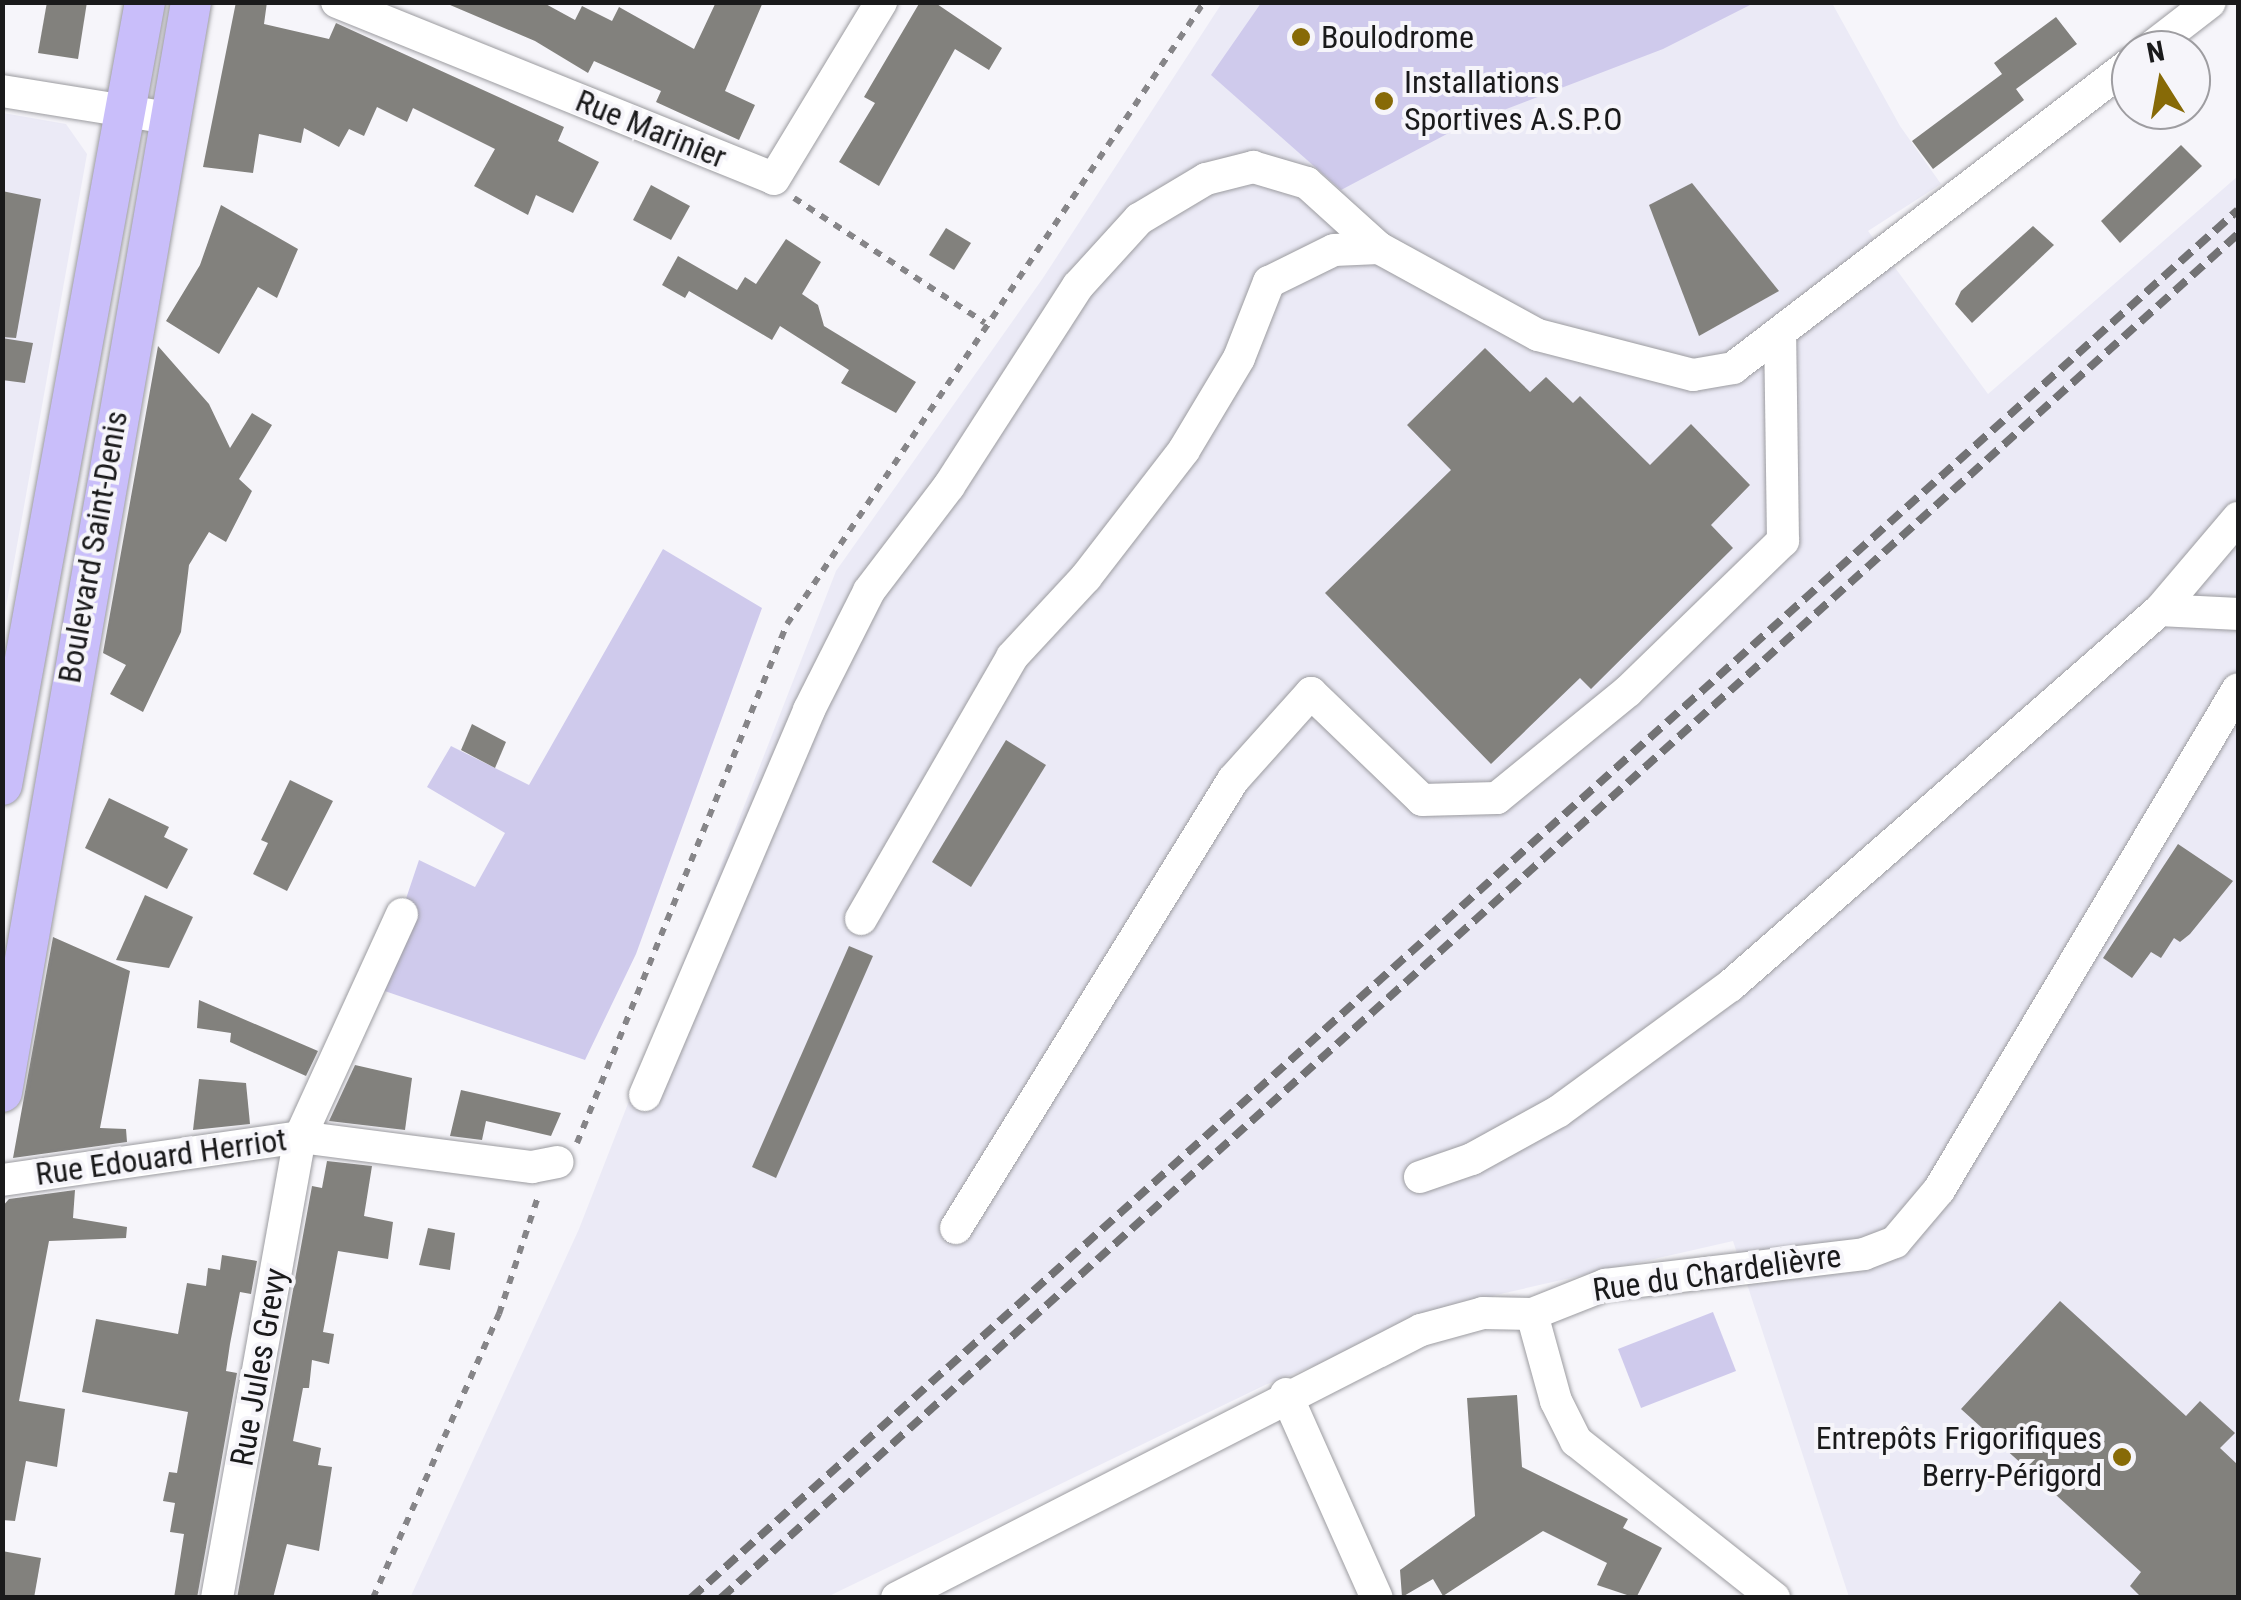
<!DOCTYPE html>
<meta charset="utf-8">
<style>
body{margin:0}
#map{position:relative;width:2241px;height:1600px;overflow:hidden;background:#f6f5fa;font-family:"Roboto Condensed",sans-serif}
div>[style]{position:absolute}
.built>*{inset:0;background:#ebeaf6}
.green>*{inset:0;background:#cfcaec}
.building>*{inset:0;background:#82817d}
.path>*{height:6px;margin-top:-3px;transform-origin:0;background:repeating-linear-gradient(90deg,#868588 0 8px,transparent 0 16px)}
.roads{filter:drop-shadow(0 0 2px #9c9ca0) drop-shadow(0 0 2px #9c9ca0)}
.minor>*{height:32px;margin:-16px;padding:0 16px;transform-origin:16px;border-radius:16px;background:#fff}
.major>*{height:40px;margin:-20px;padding:0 20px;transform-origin:20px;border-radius:20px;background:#c9befa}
.rail>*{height:8px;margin-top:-4px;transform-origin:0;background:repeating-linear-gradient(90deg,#727274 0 15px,transparent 0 23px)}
.dots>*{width:28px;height:28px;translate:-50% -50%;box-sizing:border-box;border:5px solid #f6f5fa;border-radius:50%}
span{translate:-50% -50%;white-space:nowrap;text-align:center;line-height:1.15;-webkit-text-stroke:8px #f6f5fa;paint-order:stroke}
.poi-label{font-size:32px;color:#1a1a1b}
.left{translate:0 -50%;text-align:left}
.right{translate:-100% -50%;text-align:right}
.street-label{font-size:32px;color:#1a1a1b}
.frame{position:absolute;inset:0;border:5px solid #1a1a1b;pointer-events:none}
.north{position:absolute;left:2111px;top:30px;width:100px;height:100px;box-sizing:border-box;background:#f6f5fa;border:2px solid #9e9da1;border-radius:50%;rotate:349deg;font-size:28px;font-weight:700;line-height:40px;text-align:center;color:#1a1a1b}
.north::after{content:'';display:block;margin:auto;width:35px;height:45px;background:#876a07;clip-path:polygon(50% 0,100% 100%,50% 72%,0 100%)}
</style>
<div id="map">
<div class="built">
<i style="clip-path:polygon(1222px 3px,1832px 3px,1900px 126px,1941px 184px,1868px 231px,1988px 394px,2238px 176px,2238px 1597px,1849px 1597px,1733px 1241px,1496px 1295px,1265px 1385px,827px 1597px,410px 1598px,579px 1229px,836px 571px,1043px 278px)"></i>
<i style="clip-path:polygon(3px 113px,66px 124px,87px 154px,3px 624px)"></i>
</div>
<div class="green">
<i style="clip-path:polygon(1261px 3px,1261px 2px,1754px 3px,1663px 49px,1462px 126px,1341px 190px,1211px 75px)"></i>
<i style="clip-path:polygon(663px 549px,762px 608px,636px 954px,585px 1060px,376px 988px,419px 860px,475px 887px,505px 833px,427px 787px,451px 746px,529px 785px)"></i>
<i style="clip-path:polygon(1713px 1312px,1736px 1371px,1641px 1408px,1618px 1349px)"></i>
</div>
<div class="building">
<i style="clip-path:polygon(47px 2px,87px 2px,78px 59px,38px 53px)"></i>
<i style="clip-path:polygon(236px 2px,267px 2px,264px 24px,329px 39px,336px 23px,564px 127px,558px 141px,599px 162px,573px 213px,536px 195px,528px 215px,474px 186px,495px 149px,413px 108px,407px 122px,377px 107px,364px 136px,349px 129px,339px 147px,304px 128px,301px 143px,259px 134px,253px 173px,203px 167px)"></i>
<i style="clip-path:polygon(443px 2px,542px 2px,575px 20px,582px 6px,612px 21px,619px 7px,694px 49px,716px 2px,763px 2px,725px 91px,755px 105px,739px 140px,656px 102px,661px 91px,594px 61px,588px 73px,535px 41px)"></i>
<i style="clip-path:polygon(920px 2px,934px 2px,1002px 48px,989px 70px,955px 49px,879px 186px,839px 162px,875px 103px,864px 97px)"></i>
<i style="clip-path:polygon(2056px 17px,2077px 44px,2016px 89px,2024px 100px,1933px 169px,1912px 141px,2002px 74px,1994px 63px)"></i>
<i style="clip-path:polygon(2181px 145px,2202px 166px,2120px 243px,2101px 221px)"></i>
<i style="clip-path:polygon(1692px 183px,1779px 291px,1699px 336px,1649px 205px)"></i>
<i style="clip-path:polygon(651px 185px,690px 206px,671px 240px,633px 220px)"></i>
<i style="clip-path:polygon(2px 191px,41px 199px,16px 338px,2px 337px)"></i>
<i style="clip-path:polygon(221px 205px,298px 249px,277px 298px,258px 287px,219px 354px,166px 321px,200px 265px)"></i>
<i style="clip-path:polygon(2033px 226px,2054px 245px,1972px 323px,1955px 304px,1961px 291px)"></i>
<i style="clip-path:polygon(946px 228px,971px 243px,954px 270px,929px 255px)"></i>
<i style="clip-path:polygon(786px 239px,821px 262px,802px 294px,818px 305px,824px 326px,916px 382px,896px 413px,841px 383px,849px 370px,780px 326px,772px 340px,689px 291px,685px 298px,662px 285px,678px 256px,737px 290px,745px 277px,756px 284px)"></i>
<i style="clip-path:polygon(2px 338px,33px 343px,25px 383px,2px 380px)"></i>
<i style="clip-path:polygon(158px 346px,209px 404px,230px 448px,252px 413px,272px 425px,239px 479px,252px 491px,226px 542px,209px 532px,189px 565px,181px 632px,143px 712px,110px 694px,126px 665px,103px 653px)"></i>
<i style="clip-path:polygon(1485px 348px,1530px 392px,1546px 377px,1573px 403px,1580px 396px,1650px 465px,1691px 424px,1750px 485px,1711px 525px,1733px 548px,1591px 689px,1580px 678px,1491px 764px,1325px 593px,1451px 470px,1407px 425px)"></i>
<i style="clip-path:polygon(472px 724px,506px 742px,495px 768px,461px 750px)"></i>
<i style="clip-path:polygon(1006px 740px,1046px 765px,971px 887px,932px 862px)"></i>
<i style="clip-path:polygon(290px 780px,333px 801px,287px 891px,253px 874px,268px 843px,261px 840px)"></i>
<i style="clip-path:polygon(109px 798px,169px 827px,164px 837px,188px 849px,167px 889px,85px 848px)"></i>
<i style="clip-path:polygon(2178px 844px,2233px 881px,2190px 934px,2180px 942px,2174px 938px,2161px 958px,2151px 952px,2132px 978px,2103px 958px)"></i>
<i style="clip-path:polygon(145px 895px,193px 917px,169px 968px,116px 960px)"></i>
<i style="clip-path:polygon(53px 937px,130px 971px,100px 1128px,126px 1129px,127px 1142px,13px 1158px)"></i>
<i style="clip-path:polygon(849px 946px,873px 956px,776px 1178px,752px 1167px)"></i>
<i style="clip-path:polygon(199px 1000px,318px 1051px,306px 1076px,230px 1042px,231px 1033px,197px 1028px)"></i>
<i style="clip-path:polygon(355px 1065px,412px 1078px,405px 1130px,329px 1121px)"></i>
<i style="clip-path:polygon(199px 1079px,246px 1083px,250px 1124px,193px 1130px)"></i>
<i style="clip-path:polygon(461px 1090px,492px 1097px,561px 1113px,551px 1136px,486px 1121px,482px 1140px,450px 1136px)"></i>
<i style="clip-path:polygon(327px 1161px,372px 1166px,364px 1216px,393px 1222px,388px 1259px,338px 1251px,323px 1332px,334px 1334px,329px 1364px,312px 1360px,309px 1388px,303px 1388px,293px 1441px,321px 1448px,318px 1465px,332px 1467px,319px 1551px,287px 1544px,273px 1598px,237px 1598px,312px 1186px,322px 1188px)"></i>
<i style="clip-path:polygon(75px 1190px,73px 1218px,127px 1227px,126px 1238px,49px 1241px,19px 1401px,65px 1409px,57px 1467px,26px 1461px,15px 1521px,2px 1520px,2px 1207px,9px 1199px)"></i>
<i style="clip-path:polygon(428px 1228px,455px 1233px,450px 1270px,419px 1265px)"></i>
<i style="clip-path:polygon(222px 1255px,257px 1261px,251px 1294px,240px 1292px,230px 1344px,226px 1371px,237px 1373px,197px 1598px,174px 1598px,184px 1534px,170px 1532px,175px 1503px,163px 1501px,169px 1472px,177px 1473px,188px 1412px,82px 1392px,96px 1319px,178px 1334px,187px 1283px,206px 1286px,208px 1268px,220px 1270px)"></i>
<i style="clip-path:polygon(2060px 1301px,2186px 1416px,2200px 1401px,2235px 1433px,2220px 1448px,2238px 1465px,2238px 1598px,2142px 1598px,2130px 1586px,2141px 1572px,1961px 1409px)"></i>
<i style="clip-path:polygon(1517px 1395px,1522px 1467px,1628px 1519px,1623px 1528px,1662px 1548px,1636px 1598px,1597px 1585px,1607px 1563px,1543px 1531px,1443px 1596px,1433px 1579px,1402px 1597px,1400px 1570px,1475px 1516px,1467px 1398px)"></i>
<i style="clip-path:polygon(2px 1551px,41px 1558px,34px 1598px,2px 1598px)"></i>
</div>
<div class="path">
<i style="left:794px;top:198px;width:228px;rotate:33.2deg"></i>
<i style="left:577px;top:1143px;width:560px;rotate:-67.97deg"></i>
<i style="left:787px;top:624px;width:749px;rotate:-56.16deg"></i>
<i style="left:373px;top:1598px;width:311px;rotate:-66.1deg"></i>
<i style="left:499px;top:1314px;width:123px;rotate:-71.6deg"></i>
</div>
<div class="roads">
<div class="minor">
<i style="left:337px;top:2px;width:471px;rotate:22deg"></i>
<i style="left:774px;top:179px;width:207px;rotate:-58.8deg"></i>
<i style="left:2148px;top:50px;width:78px;rotate:-37.7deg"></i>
<i style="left:2px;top:91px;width:169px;rotate:9.2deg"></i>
<i style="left:2160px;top:610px;width:121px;rotate:-49.7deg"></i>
<i style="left:861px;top:919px;width:302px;rotate:-60deg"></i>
<i style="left:1012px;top:657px;width:109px;rotate:-47.2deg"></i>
<i style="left:1086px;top:577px;width:160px;rotate:-52.3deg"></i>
<i style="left:1184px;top:450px;width:107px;rotate:-59.1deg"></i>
<i style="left:1239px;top:358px;width:82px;rotate:-68.5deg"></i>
<i style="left:1269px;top:282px;width:72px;rotate:-26.2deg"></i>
<i style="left:1334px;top:250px;width:45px;rotate:-2.5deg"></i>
<i style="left:1379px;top:248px;width:181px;rotate:28.7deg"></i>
<i style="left:1538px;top:335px;width:160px;rotate:14.5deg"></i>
<i style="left:1693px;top:375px;width:41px;rotate:-9.9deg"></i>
<i style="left:1733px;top:368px;width:501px;rotate:-37.46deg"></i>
<i style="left:645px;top:1095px;width:418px;rotate:-66.9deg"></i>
<i style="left:809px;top:710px;width:133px;rotate:-63.2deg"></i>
<i style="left:869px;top:591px;width:132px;rotate:-52.7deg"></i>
<i style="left:949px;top:486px;width:238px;rotate:-57.2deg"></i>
<i style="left:1078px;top:286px;width:91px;rotate:-47.7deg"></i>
<i style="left:1139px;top:219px;width:78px;rotate:-30.8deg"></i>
<i style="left:1206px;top:179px;width:49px;rotate:-14.3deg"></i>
<i style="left:1253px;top:167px;width:56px;rotate:16.5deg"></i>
<i style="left:1307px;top:183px;width:97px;rotate:42.1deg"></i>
<i style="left:1420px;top:1177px;width:55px;rotate:-19.1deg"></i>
<i style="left:1472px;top:1159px;width:99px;rotate:-28.9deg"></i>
<i style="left:1559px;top:1111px;width:212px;rotate:-36.2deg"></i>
<i style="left:1730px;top:986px;width:571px;rotate:-41.17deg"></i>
<i style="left:2160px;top:610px;width:78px;rotate:2.9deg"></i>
<i style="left:2px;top:1180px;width:301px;rotate:-8.2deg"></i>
<i style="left:300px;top:1137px;width:234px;rotate:7.4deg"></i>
<i style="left:532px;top:1167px;width:26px;rotate:-11deg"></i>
<i style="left:956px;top:1228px;width:527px;rotate:-58.27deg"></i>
<i style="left:1233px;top:780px;width:117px;rotate:-48.1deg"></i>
<i style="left:1311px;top:693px;width:154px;rotate:43.9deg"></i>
<i style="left:1422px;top:800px;width:75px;rotate:-1.5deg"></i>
<i style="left:1497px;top:798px;width:169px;rotate:-39.2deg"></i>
<i style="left:1628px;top:691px;width:216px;rotate:-44.1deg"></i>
<i style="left:1783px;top:541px;width:207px;rotate:-90.8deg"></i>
<i style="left:1532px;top:1314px;width:90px;rotate:74.6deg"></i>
<i style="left:1556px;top:1401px;width:45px;rotate:63.4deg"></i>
<i style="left:1576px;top:1441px;width:253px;rotate:38.4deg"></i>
<i style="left:1286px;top:1394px;width:223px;rotate:66deg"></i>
<i style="left:217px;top:1598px;width:468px;rotate:-79.8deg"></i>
<i style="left:300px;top:1137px;width:245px;rotate:-65.4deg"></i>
<i style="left:897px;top:1598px;width:589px;rotate:-27.09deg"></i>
<i style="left:1421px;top:1330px;width:64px;rotate:-15.3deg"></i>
<i style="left:1483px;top:1313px;width:49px;rotate:1.2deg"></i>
<i style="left:1532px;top:1314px;width:79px;rotate:-21.7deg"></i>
<i style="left:1605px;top:1285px;width:261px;rotate:-6.8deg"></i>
<i style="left:1864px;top:1254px;width:33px;rotate:-21deg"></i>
<i style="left:1895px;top:1242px;width:68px;rotate:-49.8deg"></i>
<i style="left:1939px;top:1190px;width:583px;rotate:-59.17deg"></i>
</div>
<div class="major">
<i style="left:2px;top:785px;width:796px;rotate:-79.65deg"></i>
<i style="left:2px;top:1092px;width:1106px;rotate:-80.16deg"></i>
</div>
</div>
<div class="rail">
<i style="left:691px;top:1598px;width:2078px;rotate:-41.9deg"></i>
<i style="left:721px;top:1598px;width:2040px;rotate:-41.96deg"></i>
</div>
<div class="dots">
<i style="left:1301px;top:37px;background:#876a07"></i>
<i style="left:1384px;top:101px;background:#876a07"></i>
<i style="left:2122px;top:1457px;background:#876a07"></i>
</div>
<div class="poi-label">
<span class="left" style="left:1321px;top:37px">Boulodrome</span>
<span class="left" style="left:1404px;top:101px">Installations<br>Sportives A.S.P.O</span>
<span class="right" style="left:2102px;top:1457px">Entrepôts Frigorifiques<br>Berry-Périgord</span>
</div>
<div class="street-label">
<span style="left:651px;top:129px;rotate:22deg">Rue Marinier</span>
<span style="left:93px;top:547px;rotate:-80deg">Boulevard Saint-Denis</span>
<span style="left:161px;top:1157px;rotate:-8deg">Rue Edouard Herriot</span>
<span style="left:1717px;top:1273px;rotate:-8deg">Rue du Chardelièvre</span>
<span style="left:259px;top:1367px;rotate:-80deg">Rue Jules Grevy</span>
</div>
<div class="frame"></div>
<div class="north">N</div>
</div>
